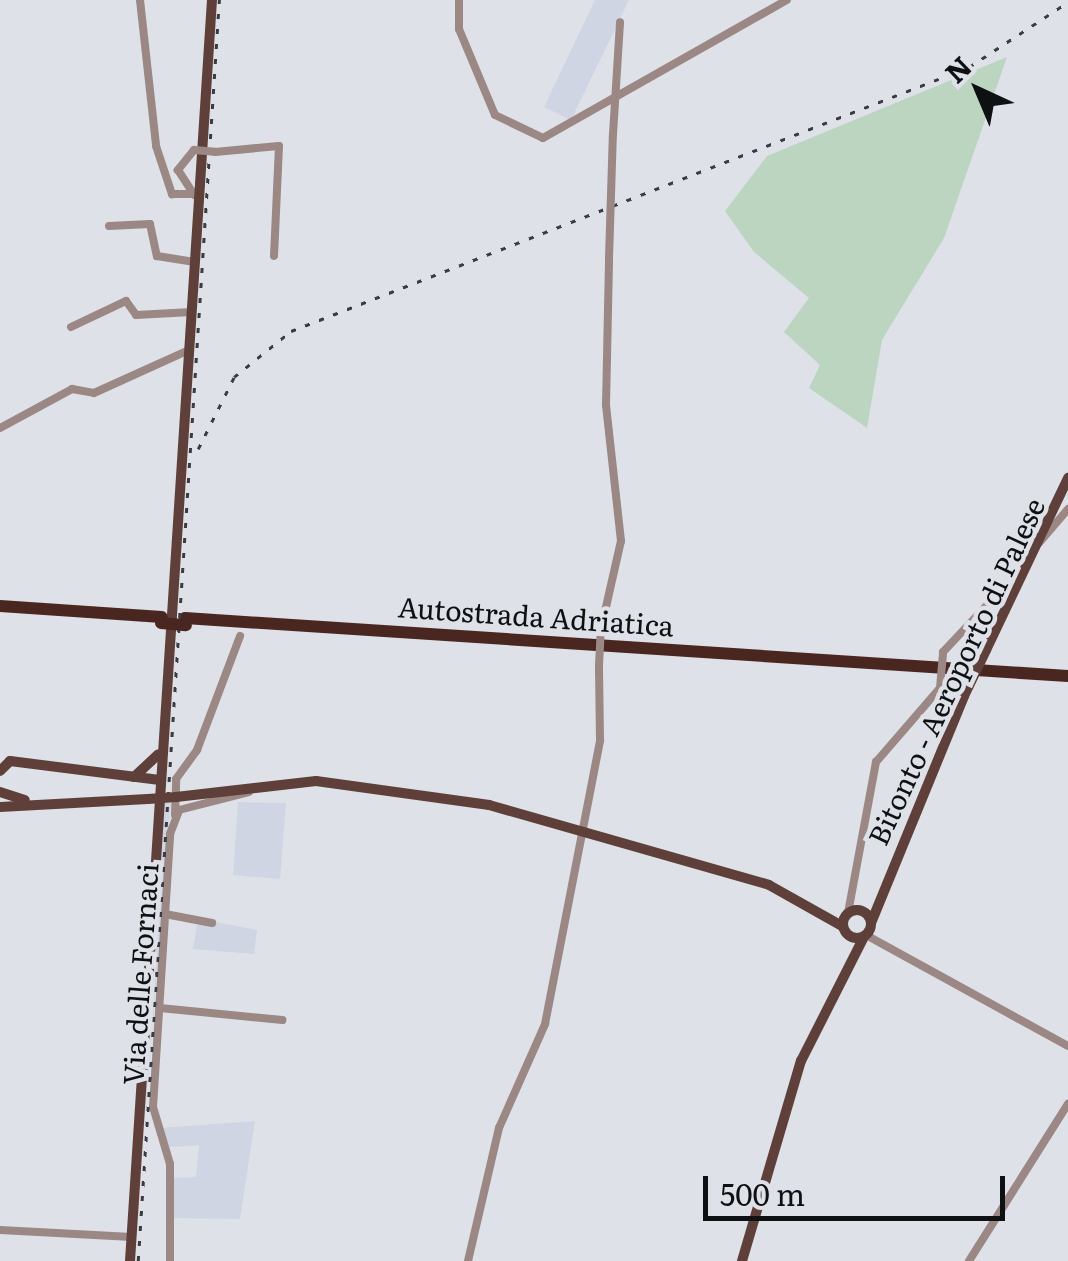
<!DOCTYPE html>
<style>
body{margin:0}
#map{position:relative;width:1068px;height:1261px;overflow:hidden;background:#dee1e7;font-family:Literata,serif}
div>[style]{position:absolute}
.built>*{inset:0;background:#cfd5e2}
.green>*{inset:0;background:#bbd5c0}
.minor>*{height:8px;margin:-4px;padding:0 4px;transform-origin:4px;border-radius:4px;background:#9b8784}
.major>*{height:10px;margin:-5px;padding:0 5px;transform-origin:5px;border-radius:5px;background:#5f3f39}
.major>.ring{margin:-5px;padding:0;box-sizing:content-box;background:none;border:10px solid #5f3f39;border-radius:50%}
.highway>*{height:12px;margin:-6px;padding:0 6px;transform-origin:6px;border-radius:6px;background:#492620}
.rail>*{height:2.5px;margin-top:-1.25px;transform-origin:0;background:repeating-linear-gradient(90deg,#3a3c3f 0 5px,transparent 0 15px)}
.minor-bridge>*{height:8px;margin:-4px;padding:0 4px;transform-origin:4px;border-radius:4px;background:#9b8784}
.major-bridge>*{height:10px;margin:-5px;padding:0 5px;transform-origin:5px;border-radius:5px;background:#5f3f39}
.highway-bridge>*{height:12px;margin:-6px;padding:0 6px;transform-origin:6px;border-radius:6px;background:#492620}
span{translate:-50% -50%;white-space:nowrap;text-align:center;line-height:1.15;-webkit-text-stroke:9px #dee1e7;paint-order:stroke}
.street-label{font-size:28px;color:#0e1012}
.north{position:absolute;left:928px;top:40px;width:100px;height:100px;-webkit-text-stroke:8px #dee1e7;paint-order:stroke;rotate:316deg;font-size:28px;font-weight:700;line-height:40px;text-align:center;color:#0e1012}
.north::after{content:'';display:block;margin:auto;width:35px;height:45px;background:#0e1012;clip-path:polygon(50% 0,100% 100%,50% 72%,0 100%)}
.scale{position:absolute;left:703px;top:1176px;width:302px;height:45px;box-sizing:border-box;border:5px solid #0e1012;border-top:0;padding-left:12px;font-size:30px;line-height:35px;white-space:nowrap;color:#0e1012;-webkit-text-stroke:8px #dee1e7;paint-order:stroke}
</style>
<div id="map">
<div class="built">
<i style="clip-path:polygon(595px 0,629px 0,571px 120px,544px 107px)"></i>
<i style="clip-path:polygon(163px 802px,171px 802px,133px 1261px)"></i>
<i style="clip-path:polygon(238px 802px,286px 803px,280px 879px,233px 875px)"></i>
<i style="clip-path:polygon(198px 919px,257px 930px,254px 954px,193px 949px)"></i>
<i style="clip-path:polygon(255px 1121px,240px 1219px,173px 1218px,172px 1178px,196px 1177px,199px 1145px,170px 1147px,160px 1128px)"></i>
</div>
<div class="green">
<i style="clip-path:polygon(1007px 57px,944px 238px,882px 340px,867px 428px,809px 388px,820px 365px,784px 332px,809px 298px,754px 252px,725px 211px,767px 156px)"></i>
</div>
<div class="minor">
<i style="left:140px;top:0;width:147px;rotate:83.7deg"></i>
<i style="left:156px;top:146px;width:51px;rotate:71.6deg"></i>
<i style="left:172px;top:194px;width:28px"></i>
<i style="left:459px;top:0;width:29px;rotate:90deg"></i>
<i style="left:459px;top:29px;width:93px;rotate:67.3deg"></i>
<i style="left:495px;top:115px;width:53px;rotate:25.6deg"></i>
<i style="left:543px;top:138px;width:280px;rotate:-29.5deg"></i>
<i style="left:613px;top:134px;width:112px;rotate:-86.4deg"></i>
<i style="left:194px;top:150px;width:26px;rotate:129deg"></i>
<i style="left:178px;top:170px;width:30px;rotate:57deg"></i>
<i style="left:215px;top:152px;width:64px;rotate:-5.4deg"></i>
<i style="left:279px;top:146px;width:110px;rotate:92.6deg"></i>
<i style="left:109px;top:226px;width:41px;rotate:-2.8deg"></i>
<i style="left:150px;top:224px;width:33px;rotate:78deg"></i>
<i style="left:157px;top:256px;width:38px;rotate:9deg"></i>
<i style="left:71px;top:327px;width:61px;rotate:-25.3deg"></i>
<i style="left:126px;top:301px;width:17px;rotate:54deg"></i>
<i style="left:136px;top:315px;width:56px;rotate:-3.1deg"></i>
<i style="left:0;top:428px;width:82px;rotate:-28.4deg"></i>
<i style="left:72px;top:389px;width:22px;rotate:10deg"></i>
<i style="left:94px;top:393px;width:104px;rotate:-24.4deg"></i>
<i style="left:1039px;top:543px;width:45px;rotate:-49.5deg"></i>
<i style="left:601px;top:629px;width:90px;rotate:-77.2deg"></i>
<i style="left:621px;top:541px;width:137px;rotate:-96.3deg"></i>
<i style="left:606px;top:405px;width:147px;rotate:-88.8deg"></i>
<i style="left:943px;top:652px;width:89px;rotate:-46.8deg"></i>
<i style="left:175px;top:815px;width:36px;rotate:-88deg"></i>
<i style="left:176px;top:779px;width:36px;rotate:-54deg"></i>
<i style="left:197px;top:750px;width:122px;rotate:-69.3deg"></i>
<i style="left:848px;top:913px;width:154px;rotate:-79.5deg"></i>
<i style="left:876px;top:762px;width:98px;rotate:-49.1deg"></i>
<i style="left:165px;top:914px;width:48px;rotate:10.8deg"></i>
<i style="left:866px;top:935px;width:230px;rotate:28.8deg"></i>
<i style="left:160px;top:1008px;width:123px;rotate:5.6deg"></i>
<i style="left:0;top:1230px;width:132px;rotate:3deg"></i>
<i style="left:170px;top:1261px;width:97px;rotate:-90deg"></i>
<i style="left:170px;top:1164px;width:59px;rotate:-106.6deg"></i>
<i style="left:153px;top:1107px;width:274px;rotate:-86.4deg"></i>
<i style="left:170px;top:834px;width:26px;rotate:-69deg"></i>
<i style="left:179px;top:810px;width:72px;rotate:-14.4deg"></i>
<i style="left:468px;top:1261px;width:137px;rotate:-76.9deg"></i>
<i style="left:499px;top:1128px;width:114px;rotate:-66.1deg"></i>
<i style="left:545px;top:1024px;width:289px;rotate:-79deg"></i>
<i style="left:600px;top:740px;width:75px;rotate:-90.8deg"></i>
<i style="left:969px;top:1261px;width:186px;rotate:-57.8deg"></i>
</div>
<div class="major">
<i style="left:986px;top:650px;width:191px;rotate:-64.5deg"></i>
<i style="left:0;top:771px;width:14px;rotate:-45deg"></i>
<i style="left:10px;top:761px;width:151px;rotate:7.2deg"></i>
<i style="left:134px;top:777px;width:33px;rotate:-43deg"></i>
<i style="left:0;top:792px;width:26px;rotate:18deg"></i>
<i style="left:176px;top:797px;width:141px;rotate:-6.5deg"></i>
<i style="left:316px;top:781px;width:175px;rotate:7.9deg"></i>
<i style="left:489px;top:805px;width:291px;rotate:15.9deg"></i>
<i style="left:769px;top:885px;width:84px;rotate:29.3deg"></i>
<i style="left:0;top:807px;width:148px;rotate:-3.1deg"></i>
<i class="ring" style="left:843px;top:910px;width:18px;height:18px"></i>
<i style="left:871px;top:923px;width:245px;rotate:-67.7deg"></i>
<i style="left:130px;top:1261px;width:1264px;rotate:-86.28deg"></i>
<i style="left:742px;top:1261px;width:209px;rotate:-73.6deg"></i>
<i style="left:801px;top:1061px;width:139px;rotate:-63.1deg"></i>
</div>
<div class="highway">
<i style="left:0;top:606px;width:162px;rotate:3.9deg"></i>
<i style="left:185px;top:618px;width:885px;rotate:3.76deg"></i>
</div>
<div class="rail">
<i style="left:198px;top:449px;width:80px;rotate:-63.4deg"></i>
<i style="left:234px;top:377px;width:73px;rotate:-38.9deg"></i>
<i style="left:291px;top:331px;width:728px;rotate:-21.27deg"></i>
<i style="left:969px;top:67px;width:118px;rotate:-33.3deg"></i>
<i style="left:138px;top:1261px;width:1264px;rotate:-86.32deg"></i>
</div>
<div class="minor-bridge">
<i style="left:194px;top:150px;width:21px;rotate:5deg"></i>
<i style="left:609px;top:258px;width:124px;rotate:-88.2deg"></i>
<i style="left:599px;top:665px;width:36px;rotate:-87deg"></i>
<i style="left:940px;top:688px;width:36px;rotate:-85deg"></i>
</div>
<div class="major-bridge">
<i style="left:964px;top:696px;width:51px;rotate:-64.4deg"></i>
<i style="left:148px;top:799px;width:28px;rotate:-4deg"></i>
</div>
<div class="highway-bridge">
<i style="left:161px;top:623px;width:25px;rotate:5deg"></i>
</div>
<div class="street-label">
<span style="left:536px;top:615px;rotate:4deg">Autostrada Adriatica</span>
<span style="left:955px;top:671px;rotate:-65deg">Bitonto - Aeroporto di Palese</span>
<span style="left:139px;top:974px;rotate:-86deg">Via delle Fornaci</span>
</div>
<div class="north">N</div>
<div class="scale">500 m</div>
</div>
